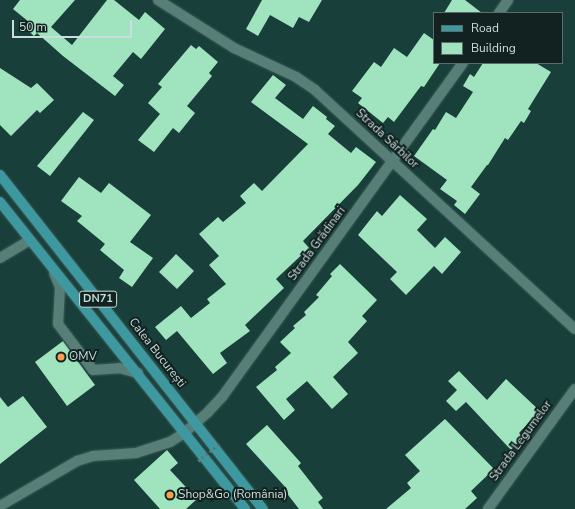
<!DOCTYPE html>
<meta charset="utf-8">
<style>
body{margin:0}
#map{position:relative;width:575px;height:509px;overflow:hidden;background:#183f3a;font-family:"Nunito Sans",sans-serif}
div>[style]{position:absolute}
.building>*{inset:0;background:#9fe4be}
.roads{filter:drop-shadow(0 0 1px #3d5c59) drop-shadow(0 0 1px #3d5c59)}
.minor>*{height:10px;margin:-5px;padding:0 5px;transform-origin:5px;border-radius:5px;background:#577f78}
.major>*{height:10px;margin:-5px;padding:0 5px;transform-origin:5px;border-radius:5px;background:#3d98a0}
.path-bridge>*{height:2.5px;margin-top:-1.25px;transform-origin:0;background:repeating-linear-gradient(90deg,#597974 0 2px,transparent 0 5px)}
.dots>*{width:11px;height:11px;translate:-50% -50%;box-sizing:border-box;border:2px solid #122220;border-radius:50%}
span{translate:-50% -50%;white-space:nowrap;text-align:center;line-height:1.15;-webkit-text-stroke:4px #122220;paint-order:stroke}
.shield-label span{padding:1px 3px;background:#122220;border:1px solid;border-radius:3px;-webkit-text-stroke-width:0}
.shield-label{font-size:11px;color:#cadedb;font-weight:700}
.street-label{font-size:12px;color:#cadedb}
.poi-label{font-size:12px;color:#cadedb}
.left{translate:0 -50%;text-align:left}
.legend{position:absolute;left:433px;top:12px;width:130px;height:52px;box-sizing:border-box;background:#122220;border:1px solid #5c6d6b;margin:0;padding:5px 7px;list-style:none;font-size:12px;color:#cadedb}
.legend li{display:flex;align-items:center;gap:8px;height:20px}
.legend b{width:20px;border:1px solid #5c6d6b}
.scale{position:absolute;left:12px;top:20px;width:120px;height:18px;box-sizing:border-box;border:2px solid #cadedb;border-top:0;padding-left:5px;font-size:12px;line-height:14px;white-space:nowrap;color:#cadedb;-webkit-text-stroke:3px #122220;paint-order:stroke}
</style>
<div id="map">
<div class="building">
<i style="clip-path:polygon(20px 0,75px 0,51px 27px,72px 45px,107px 0,114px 0,139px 20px,145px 12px,165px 29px,141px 59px,133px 52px,113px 76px,124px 85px,115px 96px,63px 56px,37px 33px,34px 36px,24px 27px,29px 22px,13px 9px)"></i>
<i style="clip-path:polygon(262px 0,322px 0,309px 22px,299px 17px,293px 28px,270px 15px,258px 36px,246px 29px)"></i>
<i style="clip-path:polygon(452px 0,465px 0,482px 13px,444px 13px)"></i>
<i style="clip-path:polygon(424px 33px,434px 40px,434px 63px,440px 63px,424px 87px,421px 86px,394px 122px,388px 117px,383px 123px,358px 103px,362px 98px,352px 91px,374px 62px,381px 67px,394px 48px,407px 57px)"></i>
<i style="clip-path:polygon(191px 45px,196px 49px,199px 46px,218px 62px,209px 73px,212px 76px,187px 106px,195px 113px,179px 133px,173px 128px,154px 152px,138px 140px,160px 114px,148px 103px,162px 87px,158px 84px)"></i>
<i style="clip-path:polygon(483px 63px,536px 63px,551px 72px,528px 109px,531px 111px,524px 123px,521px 121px,508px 140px,505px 138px,488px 165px,487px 165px,471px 187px,480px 194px,465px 214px,454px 205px,457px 201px,440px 189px,447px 180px,414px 156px,433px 129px,435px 130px,446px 112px,456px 118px,473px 92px,463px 86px,470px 74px,474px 77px)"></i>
<i style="clip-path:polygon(0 68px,31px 88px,37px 83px,54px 100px,40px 113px,37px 110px,11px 136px,0 125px)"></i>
<i style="clip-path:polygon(273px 75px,286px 85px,275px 98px,303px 119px,313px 106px,327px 117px,326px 119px,335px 126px,328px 134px,351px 153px,356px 147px,376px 162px,358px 185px,303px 241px,309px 248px,276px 279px,284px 288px,245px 325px,250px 331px,220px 353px,227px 363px,213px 374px,177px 331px,166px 340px,155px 327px,181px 306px,191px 318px,210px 303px,207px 299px,226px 284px,209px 265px,219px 256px,199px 234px,218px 217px,223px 222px,246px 203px,240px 196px,254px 183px,262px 191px,308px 144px,251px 102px)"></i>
<i style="clip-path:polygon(83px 112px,94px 120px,50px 176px,37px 166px)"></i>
<i style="clip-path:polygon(79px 177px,101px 193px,109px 183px,151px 215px,130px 242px,153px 258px,132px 287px,119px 278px,124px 270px,100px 250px,105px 244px,77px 221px,82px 216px,61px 201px)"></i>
<i style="clip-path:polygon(400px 195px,427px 219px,417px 230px,435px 248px,445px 237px,461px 252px,442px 274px,434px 266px,406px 295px,390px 279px,397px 272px,358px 235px,377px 211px,382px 216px)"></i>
<i style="clip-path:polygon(176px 254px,194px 271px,177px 289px,159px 272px)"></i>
<i style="clip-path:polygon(340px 264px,377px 300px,362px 316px,367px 321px,348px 342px,358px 353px,333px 377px,348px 394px,332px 409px,307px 381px,286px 399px,295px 410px,284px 420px,256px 387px,277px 370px,275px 367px,291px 353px,280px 342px,295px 328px,293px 326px,306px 315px,304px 312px,319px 297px,316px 295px,332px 276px,330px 274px)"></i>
<i style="clip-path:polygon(63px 341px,95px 385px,67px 406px,35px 362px)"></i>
<i style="clip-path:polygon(459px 371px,487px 400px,506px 379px,540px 411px,519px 433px,523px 437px,511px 450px,466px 402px,456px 411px,446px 401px,457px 390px,448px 381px)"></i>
<i style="clip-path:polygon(23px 396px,47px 427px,0 464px,0 397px,8px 407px)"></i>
<i style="clip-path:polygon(445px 419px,494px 469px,471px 491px,477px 498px,465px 509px,386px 509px,411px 488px,407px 483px,420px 471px,405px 455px)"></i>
<i style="clip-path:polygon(267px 425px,301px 463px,298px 466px,323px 498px,318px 502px,323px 509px,299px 509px,285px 491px,287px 489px,246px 444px)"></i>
<i style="clip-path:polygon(167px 450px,178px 463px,170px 470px,197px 499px,186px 509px,160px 509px,134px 480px)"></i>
</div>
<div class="roads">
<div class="minor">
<i style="left:158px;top:0;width:90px;rotate:32.3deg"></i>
<i style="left:234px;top:48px;width:68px;rotate:25.1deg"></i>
<i style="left:296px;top:77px;width:23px;rotate:34deg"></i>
<i style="left:315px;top:90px;width:353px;rotate:42.6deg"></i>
<i style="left:499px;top:13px;width:16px;rotate:-55deg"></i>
<i style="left:0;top:258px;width:35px;rotate:-31deg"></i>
<i style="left:54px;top:273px;width:15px;rotate:67deg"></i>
<i style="left:60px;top:287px;width:37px;rotate:93deg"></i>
<i style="left:58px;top:324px;width:58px;rotate:52.7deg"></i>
<i style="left:93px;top:370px;width:26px;rotate:-4deg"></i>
<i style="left:119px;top:368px;width:20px;rotate:15deg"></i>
<i style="left:0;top:506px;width:89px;rotate:-30.3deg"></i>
<i style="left:77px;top:461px;width:17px;rotate:-17deg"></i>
<i style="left:93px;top:456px;width:43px;rotate:-4deg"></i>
<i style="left:136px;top:453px;width:36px;rotate:-18deg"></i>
<i style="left:170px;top:442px;width:15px;rotate:-32deg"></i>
<i style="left:183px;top:434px;width:33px;rotate:-41deg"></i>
<i style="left:208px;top:412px;width:21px;rotate:-47deg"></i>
<i style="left:222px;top:397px;width:412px;rotate:-54.2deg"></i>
<i style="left:488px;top:509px;width:148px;rotate:-54.1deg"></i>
</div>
<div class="major">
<i style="left:0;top:175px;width:425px;rotate:51.8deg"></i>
<i style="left:0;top:202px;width:393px;rotate:51.4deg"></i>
</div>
</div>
<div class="path-bridge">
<i style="left:198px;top:461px;width:27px;rotate:-39deg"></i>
</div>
<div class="dots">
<i style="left:61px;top:357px;background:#f8a14a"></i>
<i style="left:170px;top:495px;background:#f8a14a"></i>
</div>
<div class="shield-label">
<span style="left:98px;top:299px">DN71</span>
</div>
<div class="street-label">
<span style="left:387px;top:139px;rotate:43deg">Strada Sârbilor</span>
<span style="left:317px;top:244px;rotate:-54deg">Strada Grădinari</span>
<span style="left:157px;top:353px;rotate:52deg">Calea București</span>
<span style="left:521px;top:441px;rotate:-54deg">Strada Legumelor</span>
</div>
<div class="poi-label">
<span class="left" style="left:69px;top:357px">OMV</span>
<span class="left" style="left:178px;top:495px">Shop&amp;Go (România)</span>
</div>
<ul class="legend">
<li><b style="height:5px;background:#3d98a0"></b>Road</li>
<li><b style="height:11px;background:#9fe4be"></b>Building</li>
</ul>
<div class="scale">50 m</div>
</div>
